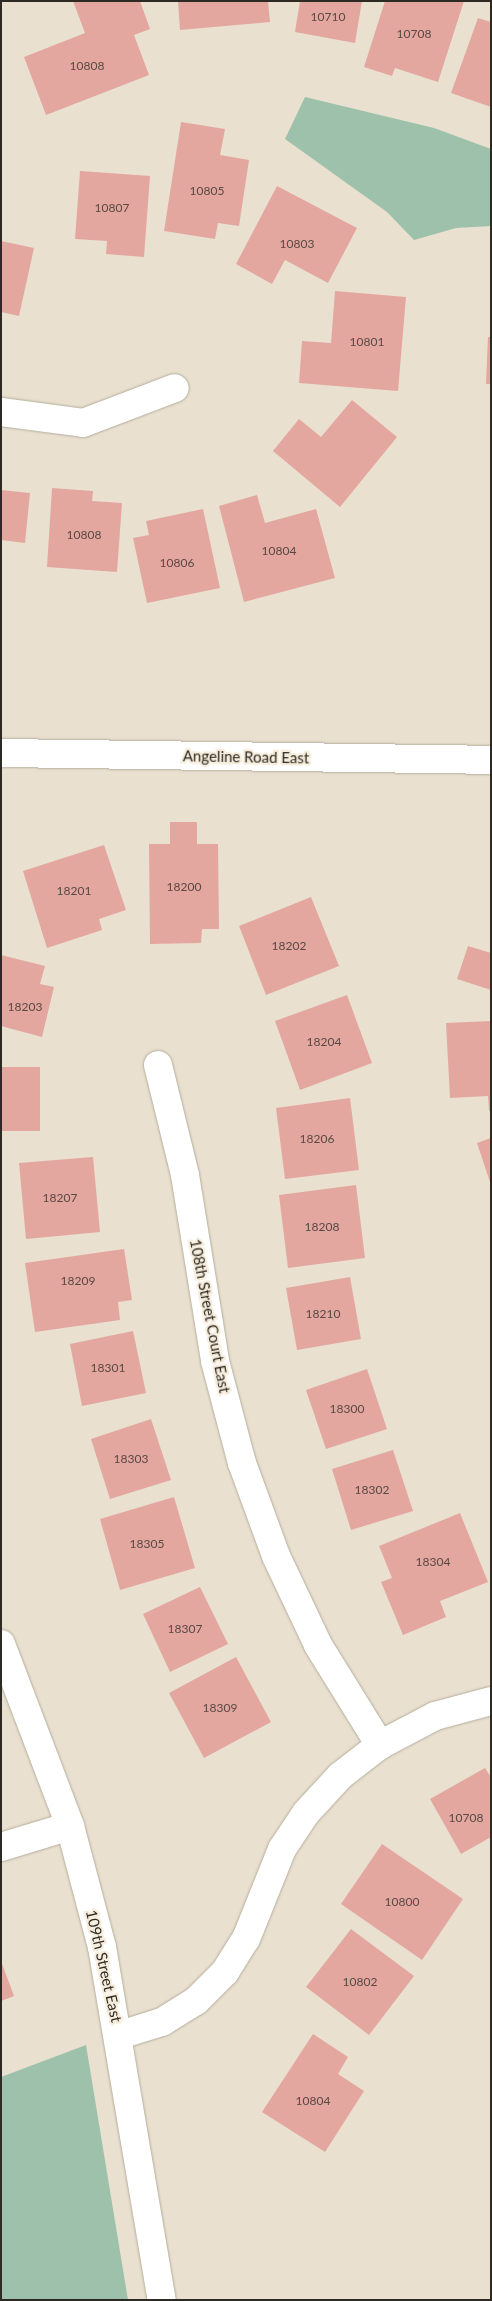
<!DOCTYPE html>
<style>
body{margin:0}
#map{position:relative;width:492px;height:2301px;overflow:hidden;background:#e9e0cf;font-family:Lato,sans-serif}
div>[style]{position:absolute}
.green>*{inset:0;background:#9ec1ac}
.building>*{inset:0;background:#e3a7a0}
.roads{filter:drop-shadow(0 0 1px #b5ad9d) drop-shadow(0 0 1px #b5ad9d)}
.minor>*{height:28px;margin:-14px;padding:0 14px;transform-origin:14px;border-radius:14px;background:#fff}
.tertiary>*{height:28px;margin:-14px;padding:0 14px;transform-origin:14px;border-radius:14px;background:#fff}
span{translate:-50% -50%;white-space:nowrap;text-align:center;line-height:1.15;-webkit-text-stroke:4.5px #f6eddc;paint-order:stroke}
.number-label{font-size:12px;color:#5a4942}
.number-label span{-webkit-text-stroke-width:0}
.street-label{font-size:15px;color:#2d2a23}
.frame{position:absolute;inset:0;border:2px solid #2d2a23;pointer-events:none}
</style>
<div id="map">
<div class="green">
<i style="clip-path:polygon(305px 97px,434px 128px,491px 149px,491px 226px,456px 228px,414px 240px,387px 212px,285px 139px)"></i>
<i style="clip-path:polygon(86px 2045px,128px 2300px,1px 2300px,1px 2077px)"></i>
</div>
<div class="building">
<i style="clip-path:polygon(73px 1px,140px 1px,150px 29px,134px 35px,149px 75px,46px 115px,24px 57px,85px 33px)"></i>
<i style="clip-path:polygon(178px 1px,268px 1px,270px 22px,180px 30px)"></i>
<i style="clip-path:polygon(300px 1px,362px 1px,355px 43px,295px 32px)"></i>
<i style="clip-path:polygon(385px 1px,464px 1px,438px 82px,395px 68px,392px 76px,364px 67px)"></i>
<i style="clip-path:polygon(478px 18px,491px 22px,491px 107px,451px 93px)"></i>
<i style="clip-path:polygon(181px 122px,225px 129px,220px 155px,249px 160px,239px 226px,218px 223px,215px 239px,164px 231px)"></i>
<i style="clip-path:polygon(80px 171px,150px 176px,144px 257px,106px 254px,107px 241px,75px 239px)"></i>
<i style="clip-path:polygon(277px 186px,357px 228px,328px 283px,285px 260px,272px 284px,236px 264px)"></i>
<i style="clip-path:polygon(1px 241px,34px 248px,19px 316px,1px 312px)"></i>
<i style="clip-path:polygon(335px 291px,406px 297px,398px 391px,299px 383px,302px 341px,331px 343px)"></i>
<i style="clip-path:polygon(488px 337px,491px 337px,491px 384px,486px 384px)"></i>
<i style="clip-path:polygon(352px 400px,397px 437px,340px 507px,273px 451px,299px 419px,321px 437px)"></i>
<i style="clip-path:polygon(52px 488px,93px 491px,92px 501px,122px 503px,117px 572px,47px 567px)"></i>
<i style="clip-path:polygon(1px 490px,30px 493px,25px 543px,1px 540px)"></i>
<i style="clip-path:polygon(257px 495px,265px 523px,316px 509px,335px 578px,244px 602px,219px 506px)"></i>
<i style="clip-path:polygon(203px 509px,220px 588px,147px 603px,133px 538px,149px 535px,146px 521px)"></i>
<i style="clip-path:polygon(170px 822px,197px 822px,197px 844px,218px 844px,219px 929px,202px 929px,201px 943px,150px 944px,149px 844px,170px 844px)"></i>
<i style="clip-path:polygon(104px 845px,126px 910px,99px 919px,102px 930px,47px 948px,23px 871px)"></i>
<i style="clip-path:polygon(311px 897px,339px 966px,266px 995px,239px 926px)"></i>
<i style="clip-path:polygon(468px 946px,491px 953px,491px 990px,457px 979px)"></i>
<i style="clip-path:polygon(1px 955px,45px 966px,40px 984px,54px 987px,42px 1037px,1px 1026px)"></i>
<i style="clip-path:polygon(347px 995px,372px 1063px,300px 1090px,275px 1021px)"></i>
<i style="clip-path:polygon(491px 1021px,491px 1111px,489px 1111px,488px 1096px,450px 1098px,446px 1023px)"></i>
<i style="clip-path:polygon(1px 1067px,40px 1067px,40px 1131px,1px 1131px)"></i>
<i style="clip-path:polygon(350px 1098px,359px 1170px,285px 1179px,276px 1108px)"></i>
<i style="clip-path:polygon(491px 1138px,491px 1182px,490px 1182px,477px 1143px)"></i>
<i style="clip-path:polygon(93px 1157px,100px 1232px,26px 1239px,19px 1163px)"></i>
<i style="clip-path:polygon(356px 1185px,365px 1258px,288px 1268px,279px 1195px)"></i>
<i style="clip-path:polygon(124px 1249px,132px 1300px,118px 1302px,120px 1320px,35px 1332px,25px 1263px)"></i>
<i style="clip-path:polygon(350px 1277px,361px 1339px,297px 1350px,286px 1288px)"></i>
<i style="clip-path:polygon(133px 1331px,146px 1393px,82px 1406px,70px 1344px)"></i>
<i style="clip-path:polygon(367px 1369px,387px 1429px,326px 1449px,306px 1390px)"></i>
<i style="clip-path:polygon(151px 1419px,171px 1480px,110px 1499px,91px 1439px)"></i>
<i style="clip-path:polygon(393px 1450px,413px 1511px,351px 1530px,332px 1469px)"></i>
<i style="clip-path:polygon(174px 1497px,195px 1568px,120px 1590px,100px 1519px)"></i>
<i style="clip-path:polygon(460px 1513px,488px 1582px,440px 1601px,446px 1617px,403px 1635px,381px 1582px,392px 1578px,379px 1546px)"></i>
<i style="clip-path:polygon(200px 1587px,228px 1644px,170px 1672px,143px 1614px)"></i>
<i style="clip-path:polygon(236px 1657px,271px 1722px,204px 1758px,169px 1693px)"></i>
<i style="clip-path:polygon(485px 1768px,491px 1777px,491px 1837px,461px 1854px,430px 1799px)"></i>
<i style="clip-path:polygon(382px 1844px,463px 1899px,422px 1960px,341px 1904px)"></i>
<i style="clip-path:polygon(351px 1929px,414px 1976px,369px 2035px,306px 1987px)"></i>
<i style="clip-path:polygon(1px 1961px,14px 1996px,1px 2001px)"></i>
<i style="clip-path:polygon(313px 2034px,348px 2057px,338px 2074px,364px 2091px,325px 2152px,262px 2112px)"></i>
</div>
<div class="roads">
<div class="minor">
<i style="left:1px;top:412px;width:83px;rotate:7.6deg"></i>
<i style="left:83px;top:423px;width:98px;rotate:-20.8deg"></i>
<i style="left:158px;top:1065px;width:113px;rotate:76.2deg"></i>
<i style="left:185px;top:1175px;width:188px;rotate:80.8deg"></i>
<i style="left:215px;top:1361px;width:106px;rotate:75.2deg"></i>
<i style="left:242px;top:1463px;width:99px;rotate:69.9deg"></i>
<i style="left:276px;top:1556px;width:98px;rotate:64.7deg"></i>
<i style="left:318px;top:1645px;width:118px;rotate:58.2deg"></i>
<i style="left:1px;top:1644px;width:195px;rotate:69.2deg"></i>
<i style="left:70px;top:1826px;width:125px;rotate:75.2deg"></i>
<i style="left:102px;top:1947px;width:358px;rotate:80.4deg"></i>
<i style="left:1px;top:1847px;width:72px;rotate:-16.9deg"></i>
<i style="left:120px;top:2035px;width:44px;rotate:-17.2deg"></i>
<i style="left:162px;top:2022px;width:40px;rotate:-32deg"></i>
<i style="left:196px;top:2001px;width:41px;rotate:-45deg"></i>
<i style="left:225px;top:1972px;width:39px;rotate:-58deg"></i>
<i style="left:246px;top:1939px;width:97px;rotate:-68.2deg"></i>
<i style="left:282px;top:1849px;width:43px;rotate:-56.3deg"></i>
<i style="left:306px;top:1813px;width:50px;rotate:-47.4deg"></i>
<i style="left:340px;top:1776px;width:51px;rotate:-37.8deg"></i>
<i style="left:380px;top:1745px;width:62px;rotate:-27.8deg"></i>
<i style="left:435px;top:1716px;width:58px;rotate:-15deg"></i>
</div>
<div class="tertiary">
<i style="left:1px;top:753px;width:490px;rotate:0.8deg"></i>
</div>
</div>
<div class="number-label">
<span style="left:328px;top:17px">10710</span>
<span style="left:414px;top:34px">10708</span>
<span style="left:87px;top:66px">10808</span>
<span style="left:207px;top:191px">10805</span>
<span style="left:112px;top:208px">10807</span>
<span style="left:297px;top:244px">10803</span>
<span style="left:367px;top:342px">10801</span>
<span style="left:84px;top:535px">10808</span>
<span style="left:279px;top:551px">10804</span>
<span style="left:177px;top:563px">10806</span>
<span style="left:184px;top:887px">18200</span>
<span style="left:74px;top:891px">18201</span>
<span style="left:289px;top:946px">18202</span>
<span style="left:25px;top:1007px">18203</span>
<span style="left:324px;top:1042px">18204</span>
<span style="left:317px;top:1139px">18206</span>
<span style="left:60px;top:1198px">18207</span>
<span style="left:322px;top:1227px">18208</span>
<span style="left:78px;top:1281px">18209</span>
<span style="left:323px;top:1314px">18210</span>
<span style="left:108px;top:1368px">18301</span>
<span style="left:347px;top:1409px">18300</span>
<span style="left:131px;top:1459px">18303</span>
<span style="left:372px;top:1490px">18302</span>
<span style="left:147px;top:1544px">18305</span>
<span style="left:433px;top:1562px">18304</span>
<span style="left:185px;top:1629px">18307</span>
<span style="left:220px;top:1708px">18309</span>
<span style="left:466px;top:1818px">10708</span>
<span style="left:402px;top:1902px">10800</span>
<span style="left:360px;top:1982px">10802</span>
<span style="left:313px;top:2101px">10804</span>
</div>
<div class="street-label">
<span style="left:246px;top:757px;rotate:1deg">Angeline Road East</span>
<span style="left:210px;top:1316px;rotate:79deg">108th Street Court East</span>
<span style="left:104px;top:1966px;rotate:77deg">109th Street East</span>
</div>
<div class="frame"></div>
</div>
